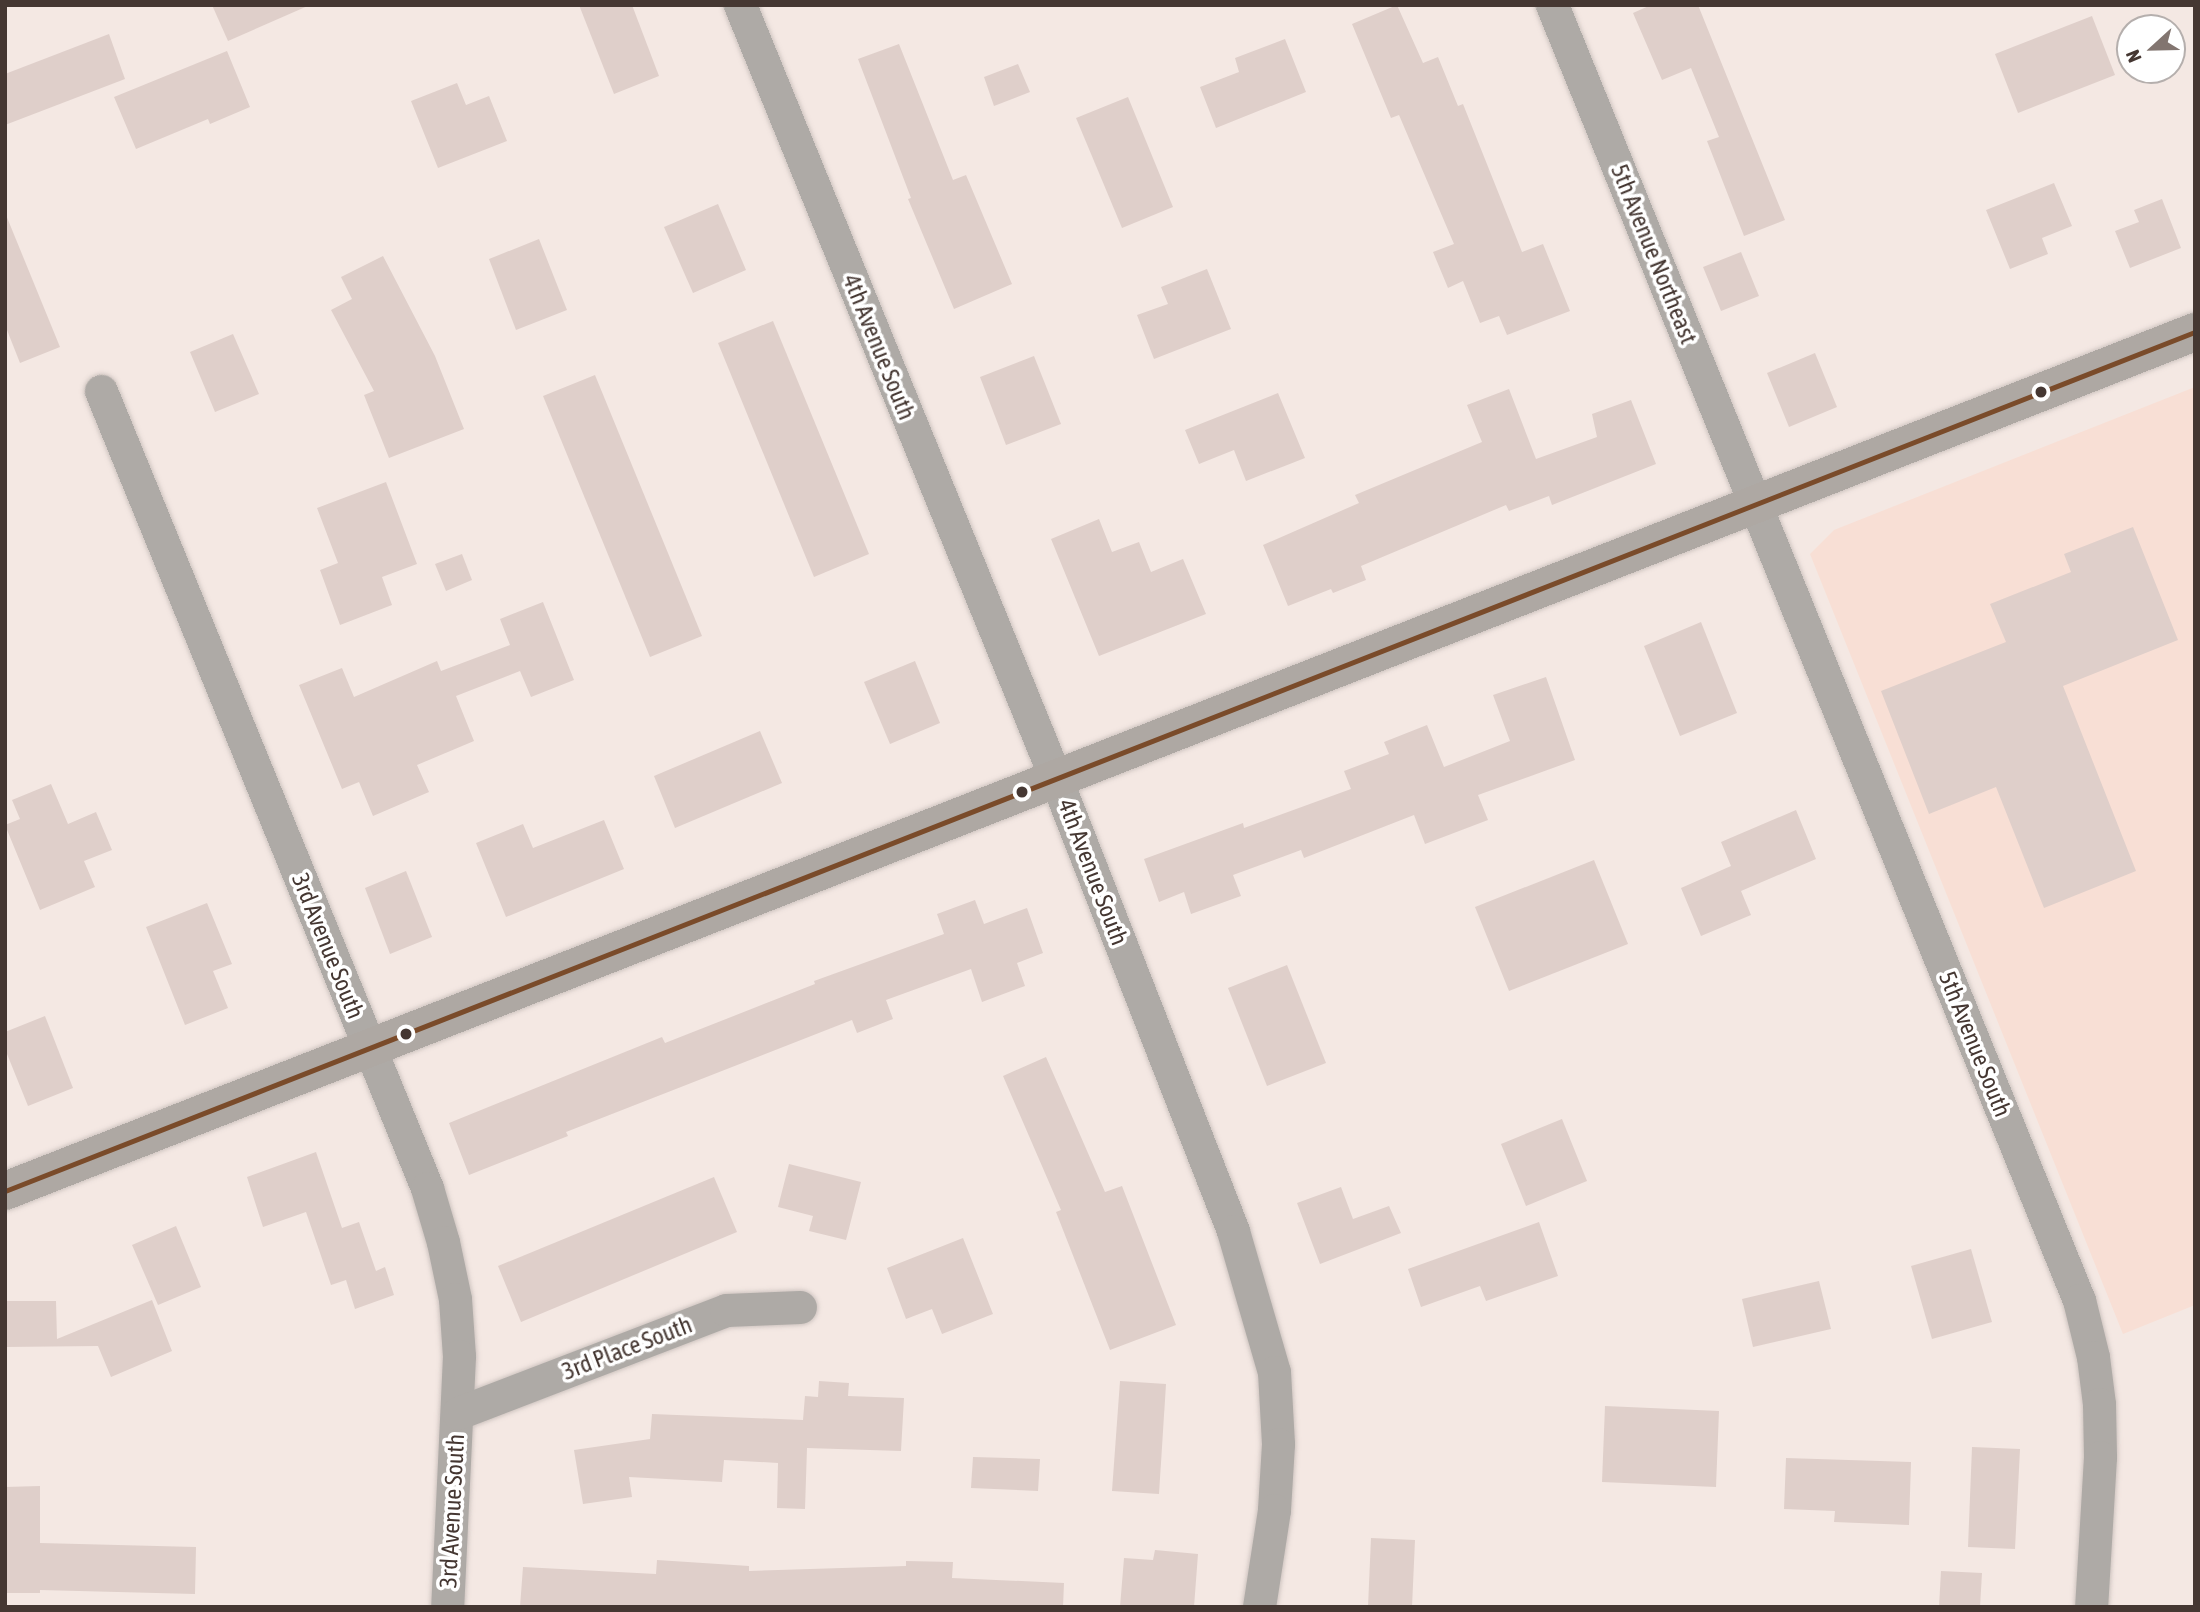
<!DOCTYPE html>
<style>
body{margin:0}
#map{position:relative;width:2200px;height:1612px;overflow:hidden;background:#f4e8e3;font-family:"Asap Condensed",sans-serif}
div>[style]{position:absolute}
.built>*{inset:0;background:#f8dfd5}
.building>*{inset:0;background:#dfcfca}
.roads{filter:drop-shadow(0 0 2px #cfc5c1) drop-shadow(0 0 2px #cfc5c1)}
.street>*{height:33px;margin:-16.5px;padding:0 16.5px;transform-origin:16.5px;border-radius:16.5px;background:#aeaaa6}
.secondary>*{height:38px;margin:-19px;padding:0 19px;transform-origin:19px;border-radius:19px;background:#aea8a3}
.bus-1>*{height:5px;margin:-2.5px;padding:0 2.5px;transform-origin:2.5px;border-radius:2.5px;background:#7a4b2a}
.dots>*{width:19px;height:19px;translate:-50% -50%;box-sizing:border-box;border:4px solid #fff;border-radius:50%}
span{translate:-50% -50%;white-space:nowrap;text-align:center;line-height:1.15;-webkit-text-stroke:7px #fff;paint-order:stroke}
.street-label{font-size:24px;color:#453732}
.frame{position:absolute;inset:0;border:7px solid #453732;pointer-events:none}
.north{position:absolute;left:2116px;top:14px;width:70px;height:70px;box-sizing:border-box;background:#fff;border:2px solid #b5afad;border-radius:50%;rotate:248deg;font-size:19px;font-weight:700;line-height:28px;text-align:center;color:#453732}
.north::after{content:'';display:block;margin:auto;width:24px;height:32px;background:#827570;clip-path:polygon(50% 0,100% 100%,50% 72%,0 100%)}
</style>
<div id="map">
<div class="built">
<i style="clip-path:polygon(2195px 387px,2195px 1305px,2123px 1334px,1810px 554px,1834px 530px)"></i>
</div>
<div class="building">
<i style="clip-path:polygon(212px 5px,310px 5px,228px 41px)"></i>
<i style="clip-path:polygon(579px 5px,632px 5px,659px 76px,614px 94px)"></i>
<i style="clip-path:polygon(1397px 5px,1423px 63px,1438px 57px,1458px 106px,1463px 104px,1522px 252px,1543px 244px,1570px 311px,1507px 335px,1499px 316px,1480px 323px,1463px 281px,1448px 288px,1433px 252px,1454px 244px,1399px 115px,1391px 118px,1352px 24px)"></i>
<i style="clip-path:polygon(1651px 5px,1698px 5px,1785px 220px,1744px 236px,1707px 141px,1719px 137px,1691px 68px,1662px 80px,1633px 13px)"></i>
<i style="clip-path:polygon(2092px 16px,2115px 75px,2018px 113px,1995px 54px)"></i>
<i style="clip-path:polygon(109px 34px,125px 79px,5px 125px,5px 74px)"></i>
<i style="clip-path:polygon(1285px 39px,1306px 92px,1216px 128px,1200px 87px,1239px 72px,1235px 58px)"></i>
<i style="clip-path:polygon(899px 44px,953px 180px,966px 175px,1012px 284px,954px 309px,908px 199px,911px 198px,858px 59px)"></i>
<i style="clip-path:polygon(227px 51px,250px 107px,210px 124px,208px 119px,136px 149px,114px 97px)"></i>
<i style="clip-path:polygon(1018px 64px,1030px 92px,994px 106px,984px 77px)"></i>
<i style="clip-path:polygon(457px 83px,466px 105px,489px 96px,507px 141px,438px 168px,411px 101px)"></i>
<i style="clip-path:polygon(1128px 97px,1173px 207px,1122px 228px,1076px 118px)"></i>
<i style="clip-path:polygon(2054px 183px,2072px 226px,2042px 238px,2048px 254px,2010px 269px,1986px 210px)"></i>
<i style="clip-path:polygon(2162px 199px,2181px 248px,2130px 268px,2115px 231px,2139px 222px,2134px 210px)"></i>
<i style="clip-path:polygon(718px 204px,746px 270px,693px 293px,664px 227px)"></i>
<i style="clip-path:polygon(6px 215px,60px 347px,20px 363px,5px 325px)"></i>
<i style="clip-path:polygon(539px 239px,567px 310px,516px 330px,489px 259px)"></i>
<i style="clip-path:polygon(1741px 252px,1759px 296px,1721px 311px,1703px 267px)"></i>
<i style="clip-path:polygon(383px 256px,435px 356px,464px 429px,389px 458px,364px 395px,374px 391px,331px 310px,352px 299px,341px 277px)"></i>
<i style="clip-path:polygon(1207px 269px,1231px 329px,1154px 359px,1137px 315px,1168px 304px,1161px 287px)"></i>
<i style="clip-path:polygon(773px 321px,869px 554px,814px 577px,718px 343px)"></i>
<i style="clip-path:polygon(233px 334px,259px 394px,215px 412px,190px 352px)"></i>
<i style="clip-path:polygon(1815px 353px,1837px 407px,1789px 427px,1767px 373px)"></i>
<i style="clip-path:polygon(1034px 356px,1061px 424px,1006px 445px,980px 377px)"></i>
<i style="clip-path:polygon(595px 375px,702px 636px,650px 657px,543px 396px)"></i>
<i style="clip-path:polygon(1509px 389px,1536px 459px,1597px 437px,1592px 414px,1631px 400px,1656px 464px,1552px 505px,1549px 496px,1509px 511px,1506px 505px,1361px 566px,1366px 580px,1333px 593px,1331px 589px,1288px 606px,1263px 545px,1359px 503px,1355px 495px,1482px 442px,1467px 405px)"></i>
<i style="clip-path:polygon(1278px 393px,1305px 458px,1246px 481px,1234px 450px,1199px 464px,1185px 430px)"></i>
<i style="clip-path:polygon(386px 482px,417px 564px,382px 577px,392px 605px,340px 625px,320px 570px,338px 563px,317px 508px)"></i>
<i style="clip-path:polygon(1099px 519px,1112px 552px,1139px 542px,1151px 572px,1183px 559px,1206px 614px,1099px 656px,1051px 539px)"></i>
<i style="clip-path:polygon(2133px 527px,2178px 640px,2063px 686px,2136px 871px,2044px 908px,1996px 787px,1929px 814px,1881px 691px,2006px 642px,1990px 604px,2071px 572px,2064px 554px)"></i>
<i style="clip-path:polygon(462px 554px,472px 580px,446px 591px,435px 564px)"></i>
<i style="clip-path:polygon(543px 602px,574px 680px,531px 697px,520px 671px,456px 696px,474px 741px,417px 765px,429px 792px,373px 816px,359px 782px,342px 789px,299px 685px,342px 668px,354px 697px,437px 661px,441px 671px,510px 645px,500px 619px)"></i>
<i style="clip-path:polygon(1701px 622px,1737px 713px,1680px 736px,1644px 646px)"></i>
<i style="clip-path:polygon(915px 661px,940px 723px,890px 744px,864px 682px)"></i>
<i style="clip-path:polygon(1546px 677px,1575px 760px,1478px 795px,1488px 820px,1425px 844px,1414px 815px,1304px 858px,1301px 850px,1233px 875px,1241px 896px,1191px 914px,1184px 892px,1159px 902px,1144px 859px,1243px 823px,1244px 828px,1351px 789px,1344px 771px,1389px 754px,1384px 742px,1427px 725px,1444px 767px,1510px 741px,1493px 695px)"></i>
<i style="clip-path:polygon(760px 731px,782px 783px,675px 828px,654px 776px)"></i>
<i style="clip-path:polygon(51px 784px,68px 824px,96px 812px,112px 850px,84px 861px,95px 887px,40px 910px,5px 825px,20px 819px,12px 800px)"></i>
<i style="clip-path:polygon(1796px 810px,1816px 859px,1741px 891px,1751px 915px,1701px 936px,1681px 888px,1731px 866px,1721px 842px)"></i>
<i style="clip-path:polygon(604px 820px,624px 869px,506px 917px,476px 843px,523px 824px,533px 848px)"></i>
<i style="clip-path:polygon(1594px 860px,1628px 944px,1509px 991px,1475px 907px)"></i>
<i style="clip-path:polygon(406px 871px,432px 937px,390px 954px,365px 888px)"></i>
<i style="clip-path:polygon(975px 900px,984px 924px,1027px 908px,1043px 953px,1017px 963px,1025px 986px,982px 1002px,971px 969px,886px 1000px,893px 1019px,857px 1033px,852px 1020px,566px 1132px,568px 1136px,469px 1175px,449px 1123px,662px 1037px,665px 1043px,815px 984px,814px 981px,944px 934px,937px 914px)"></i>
<i style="clip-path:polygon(207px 903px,232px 964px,213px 971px,228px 1008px,185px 1025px,146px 927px)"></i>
<i style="clip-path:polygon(1287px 965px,1326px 1063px,1267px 1086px,1228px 988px)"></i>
<i style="clip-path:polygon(45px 1016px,73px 1088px,28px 1106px,5px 1049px,5px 1032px)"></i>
<i style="clip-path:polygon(1046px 1057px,1105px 1192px,1122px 1186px,1176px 1325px,1110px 1350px,1056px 1212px,1061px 1210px,1003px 1076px)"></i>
<i style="clip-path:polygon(1562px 1119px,1587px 1181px,1526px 1206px,1501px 1144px)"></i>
<i style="clip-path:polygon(316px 1152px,342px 1228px,359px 1222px,376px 1271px,385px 1267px,394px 1295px,355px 1309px,346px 1280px,331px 1285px,306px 1212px,263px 1227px,247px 1177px)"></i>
<i style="clip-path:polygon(789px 1164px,861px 1182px,846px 1240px,809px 1231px,813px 1216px,778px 1207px)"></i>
<i style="clip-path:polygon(714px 1177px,737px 1232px,521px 1322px,498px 1266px)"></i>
<i style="clip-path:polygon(1341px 1187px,1353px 1219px,1389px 1206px,1401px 1233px,1320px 1264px,1297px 1203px)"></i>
<i style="clip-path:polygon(1539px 1222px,1558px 1276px,1486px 1301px,1480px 1286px,1421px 1307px,1408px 1269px)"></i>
<i style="clip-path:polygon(176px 1226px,201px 1287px,158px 1305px,132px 1245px)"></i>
<i style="clip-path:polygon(963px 1238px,993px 1314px,942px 1334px,932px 1309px,906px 1319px,887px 1268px)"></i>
<i style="clip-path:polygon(1971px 1249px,1992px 1322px,1932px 1339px,1911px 1266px)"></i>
<i style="clip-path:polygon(1819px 1281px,1831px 1329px,1753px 1347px,1742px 1299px)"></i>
<i style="clip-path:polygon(152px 1300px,172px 1351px,111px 1377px,98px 1346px,5px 1347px,5px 1301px,56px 1301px,57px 1339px)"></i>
<i style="clip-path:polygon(819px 1381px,849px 1383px,848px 1396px,904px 1398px,901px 1451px,807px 1448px,805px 1509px,777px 1508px,778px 1463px,724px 1460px,722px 1482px,629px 1477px,632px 1497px,583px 1504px,574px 1450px,650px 1439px,652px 1414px,803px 1420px,805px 1396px,818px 1397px)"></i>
<i style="clip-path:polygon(1120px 1381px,1166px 1384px,1159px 1494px,1112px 1491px)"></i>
<i style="clip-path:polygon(1605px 1406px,1719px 1411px,1716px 1487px,1602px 1482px)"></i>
<i style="clip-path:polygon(1972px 1447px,2020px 1449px,2015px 1549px,1968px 1547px)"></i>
<i style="clip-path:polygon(973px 1457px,1040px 1459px,1038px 1491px,971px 1488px)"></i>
<i style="clip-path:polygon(1786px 1458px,1911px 1462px,1909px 1525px,1834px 1522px,1835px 1511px,1784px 1509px)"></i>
<i style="clip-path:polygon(40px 1486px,40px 1543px,196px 1547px,195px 1594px,40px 1590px,40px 1593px,5px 1593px,5px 1487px)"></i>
<i style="clip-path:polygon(1371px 1538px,1415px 1540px,1412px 1607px,1368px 1607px)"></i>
<i style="clip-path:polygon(1155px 1550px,1198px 1554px,1194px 1607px,1120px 1607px,1124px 1558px,1153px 1560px)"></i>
<i style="clip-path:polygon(657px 1560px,749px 1566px,749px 1571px,906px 1566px,906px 1561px,953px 1562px,952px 1578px,1064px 1583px,1063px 1607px,520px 1607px,523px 1567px,656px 1574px)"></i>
<i style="clip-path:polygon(1941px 1571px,1982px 1573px,1980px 1607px,1939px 1607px)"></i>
</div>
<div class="roads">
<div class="street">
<i style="left:740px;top:5px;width:836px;rotate:67.79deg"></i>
<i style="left:1056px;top:779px;width:485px;rotate:68.6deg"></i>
<i style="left:1233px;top:1231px;width:147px;rotate:73.8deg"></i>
<i style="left:1274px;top:1372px;width:72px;rotate:86.8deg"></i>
<i style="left:1278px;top:1444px;width:66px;rotate:93.5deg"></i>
<i style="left:1274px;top:1510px;width:98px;rotate:98.8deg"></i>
<i style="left:1552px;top:5px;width:1398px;rotate:67.86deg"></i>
<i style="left:2079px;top:1300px;width:59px;rotate:76.2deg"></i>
<i style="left:2093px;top:1357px;width:47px;rotate:82.7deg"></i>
<i style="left:2099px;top:1404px;width:53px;rotate:88.9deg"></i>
<i style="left:2100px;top:1457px;width:150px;rotate:93.4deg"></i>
<i style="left:101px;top:391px;width:861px;rotate:67.75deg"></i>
<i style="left:427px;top:1188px;width:56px;rotate:73.5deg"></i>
<i style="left:443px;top:1242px;width:58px;rotate:78.1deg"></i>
<i style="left:455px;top:1299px;width:57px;rotate:86deg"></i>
<i style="left:459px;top:1356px;width:251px;rotate:92.7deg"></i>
<i style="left:458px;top:1413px;width:287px;rotate:-21deg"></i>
<i style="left:726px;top:1310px;width:74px;rotate:-2.3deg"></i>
</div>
<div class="secondary">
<i style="left:5px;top:1191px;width:2352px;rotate:-21.42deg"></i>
</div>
</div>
<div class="bus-1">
<i style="left:5px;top:1191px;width:2352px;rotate:-21.42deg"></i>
</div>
<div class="dots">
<i style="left:2041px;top:392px;background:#453732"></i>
<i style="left:1022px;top:792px;background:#453732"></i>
<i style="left:406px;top:1034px;background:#453732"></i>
</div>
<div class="street-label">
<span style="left:1654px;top:254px;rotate:68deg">5th Avenue Northeast</span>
<span style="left:879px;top:347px;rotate:68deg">4th Avenue South</span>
<span style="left:1093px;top:872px;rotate:69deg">4th Avenue South</span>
<span style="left:328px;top:946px;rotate:68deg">3rd Avenue South</span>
<span style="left:1975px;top:1044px;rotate:68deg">5th Avenue South</span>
<span style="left:627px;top:1348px;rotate:-21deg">3rd Place South</span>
<span style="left:452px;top:1511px;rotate:-87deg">3rd Avenue South</span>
</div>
<div class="frame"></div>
<div class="north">N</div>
</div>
